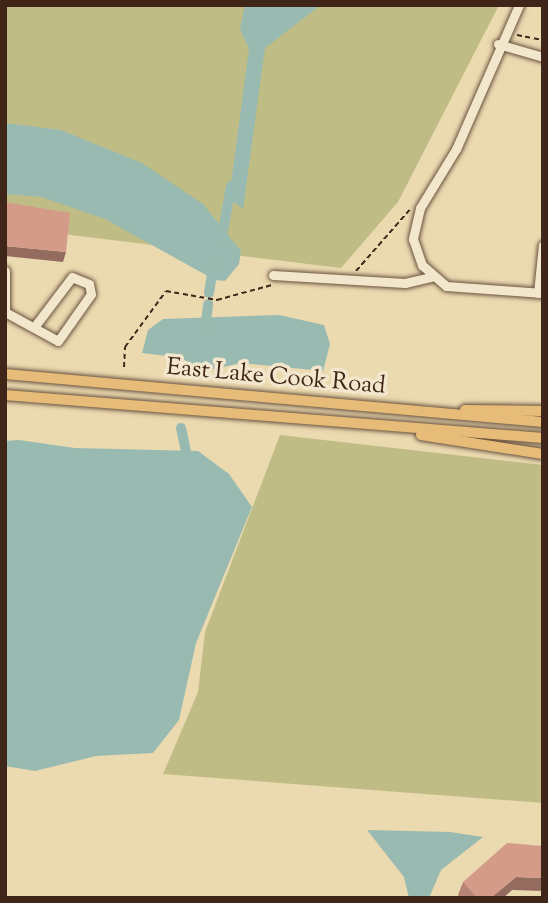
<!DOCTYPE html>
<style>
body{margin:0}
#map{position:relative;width:548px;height:903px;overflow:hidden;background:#ebd9b0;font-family:"Sorts Mill Goudy",serif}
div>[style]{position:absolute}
.green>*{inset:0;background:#c0bc86}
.water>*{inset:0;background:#99bab0}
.canal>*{height:10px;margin:-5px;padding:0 5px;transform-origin:5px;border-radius:5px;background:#99bab0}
.path>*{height:2px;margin-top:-1px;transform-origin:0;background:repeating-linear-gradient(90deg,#3f2619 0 5px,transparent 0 8.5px)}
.roads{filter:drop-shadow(0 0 2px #6a533f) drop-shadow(0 0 2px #6a533f)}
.minor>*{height:9px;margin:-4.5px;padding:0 4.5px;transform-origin:4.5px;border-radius:4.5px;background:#f2e6cc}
.major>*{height:10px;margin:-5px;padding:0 5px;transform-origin:5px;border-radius:5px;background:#e6bc78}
.wall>*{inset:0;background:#b68575}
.shaded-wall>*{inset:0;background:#946c5f}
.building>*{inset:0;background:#d49b88}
span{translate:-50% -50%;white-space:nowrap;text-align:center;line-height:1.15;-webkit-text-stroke:7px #f2e6cc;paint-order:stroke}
.street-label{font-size:24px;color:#3f2619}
.frame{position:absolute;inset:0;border:7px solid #3f2619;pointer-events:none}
</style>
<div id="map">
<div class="green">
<i style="clip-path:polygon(5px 5px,499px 5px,398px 202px,341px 268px,5px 227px)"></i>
<i style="clip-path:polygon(280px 435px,543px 465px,543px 803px,163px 774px,198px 692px,205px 632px)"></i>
</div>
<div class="water">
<i style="clip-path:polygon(245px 5px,321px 5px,265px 48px,243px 209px,229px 198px,249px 49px,240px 29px)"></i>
<i style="clip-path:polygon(5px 123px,61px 130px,142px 163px,203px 204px,241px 251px,239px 264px,225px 281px,215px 280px,105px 219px,41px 197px,5px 194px)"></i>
<i style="clip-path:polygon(279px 315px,324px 325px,330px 344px,323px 371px,241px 363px,197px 373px,183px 358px,142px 353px,148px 330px,163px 319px)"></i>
<i style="clip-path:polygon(19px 440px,75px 448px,198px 451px,229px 474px,252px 507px,196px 643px,179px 720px,153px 753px,96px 756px,35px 771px,5px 766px,5px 441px)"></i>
<i style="clip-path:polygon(367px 830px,450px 832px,483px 837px,441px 870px,429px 898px,409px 898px,404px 877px)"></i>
</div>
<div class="canal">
<i style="left:221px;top:243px;width:58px;rotate:-80deg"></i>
<i style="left:209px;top:293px;width:26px;rotate:-81deg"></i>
<i style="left:205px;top:330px;width:26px;rotate:-83deg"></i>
<i style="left:181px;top:428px;width:24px;rotate:78deg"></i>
</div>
<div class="path">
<i style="left:517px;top:35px;width:26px;rotate:11deg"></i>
<i style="left:356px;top:271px;width:85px;rotate:-48.8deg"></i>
<i style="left:124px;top:367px;width:20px;rotate:-87deg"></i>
<i style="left:125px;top:347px;width:69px;rotate:-53.8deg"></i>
<i style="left:166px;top:291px;width:52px;rotate:10deg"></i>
<i style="left:217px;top:300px;width:57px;rotate:-15.3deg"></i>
</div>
<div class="roads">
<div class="minor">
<i style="left:519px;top:5px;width:157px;rotate:113.6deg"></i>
<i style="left:456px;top:149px;width:69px;rotate:121.4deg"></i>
<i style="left:420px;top:208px;width:32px;rotate:103deg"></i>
<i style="left:413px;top:239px;width:28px;rotate:71deg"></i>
<i style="left:422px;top:265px;width:32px;rotate:41deg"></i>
<i style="left:446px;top:286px;width:97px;rotate:4.1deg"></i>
<i style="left:498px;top:44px;width:47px;rotate:16.1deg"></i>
<i style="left:5px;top:271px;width:40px;rotate:90deg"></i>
<i style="left:273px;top:275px;width:132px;rotate:3.5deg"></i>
<i style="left:405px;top:283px;width:27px;rotate:-13deg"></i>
<i style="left:538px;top:293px;width:48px;rotate:-84.1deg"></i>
<i style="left:5px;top:312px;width:60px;rotate:28.7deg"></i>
<i style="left:58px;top:341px;width:57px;rotate:-54.9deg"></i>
<i style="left:91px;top:294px;width:10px;rotate:-101deg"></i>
<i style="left:89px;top:284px;width:18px;rotate:-158deg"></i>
<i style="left:72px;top:277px;width:61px;rotate:127.1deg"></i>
</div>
<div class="major">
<i style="left:5px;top:374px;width:540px;rotate:5.1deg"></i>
<i style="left:5px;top:395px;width:540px;rotate:4.57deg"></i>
<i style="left:465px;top:410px;width:78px;rotate:0.7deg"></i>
<i style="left:421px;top:435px;width:123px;rotate:8.9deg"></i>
</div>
</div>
<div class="wall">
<i style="clip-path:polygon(463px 882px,512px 890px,503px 898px,460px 898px,458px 895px)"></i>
</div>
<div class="shaded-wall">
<i style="clip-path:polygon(5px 246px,66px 252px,63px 262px,5px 256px)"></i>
<i style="clip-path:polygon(516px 877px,543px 878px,543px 891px,512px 890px,503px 898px,491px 898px)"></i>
</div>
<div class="building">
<i style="clip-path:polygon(5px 202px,70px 213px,66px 252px,5px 246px)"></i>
<i style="clip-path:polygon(507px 843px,543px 846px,543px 878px,516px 877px,491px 898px,477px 898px,463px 882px)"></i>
</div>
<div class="street-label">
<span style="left:276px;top:378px;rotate:5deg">East Lake Cook Road</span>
</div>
<div class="frame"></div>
</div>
